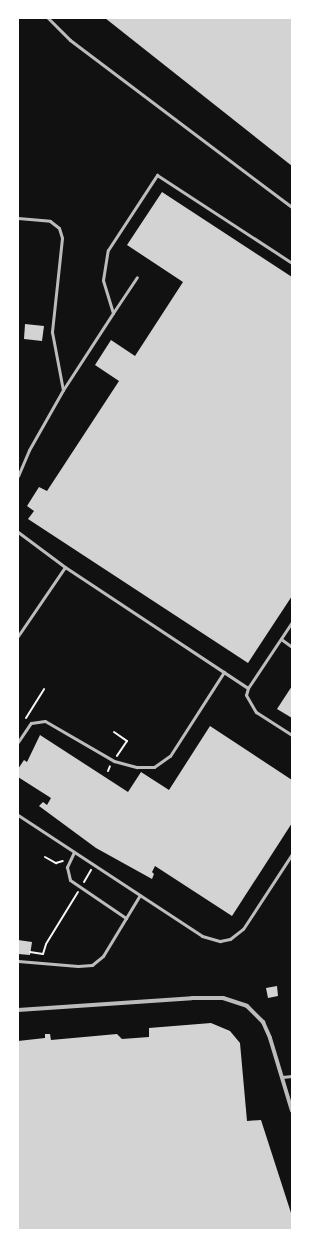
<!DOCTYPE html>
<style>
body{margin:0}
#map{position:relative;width:310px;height:1248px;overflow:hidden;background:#111;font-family:"DM Sans",sans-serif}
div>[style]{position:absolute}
.building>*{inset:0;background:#d3d3d3}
.path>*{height:2px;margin:-1px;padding:0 1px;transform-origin:1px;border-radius:1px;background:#f5f5f5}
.service>*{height:3px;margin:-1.5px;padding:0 1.5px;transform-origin:1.5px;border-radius:1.5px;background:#bcbcbc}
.minor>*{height:4px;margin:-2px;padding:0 2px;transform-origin:2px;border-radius:2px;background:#bcbcbc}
span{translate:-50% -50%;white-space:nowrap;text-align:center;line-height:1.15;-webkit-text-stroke:3px #fff;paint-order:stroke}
.frame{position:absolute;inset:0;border:19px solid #fff;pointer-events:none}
</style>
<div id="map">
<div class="building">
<i style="clip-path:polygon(105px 18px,292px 18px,292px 166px)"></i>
<i style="clip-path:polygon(162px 192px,292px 277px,292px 596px,248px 663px,28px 519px,34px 511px,27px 506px,39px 487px,47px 491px,119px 381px,95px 365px,111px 340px,135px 356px,183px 282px,127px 245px)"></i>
<i style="clip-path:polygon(25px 324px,44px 326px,42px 341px,24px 339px)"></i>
<i style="clip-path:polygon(292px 686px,292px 718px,277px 709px)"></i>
<i style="clip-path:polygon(210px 726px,292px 780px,292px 823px,232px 916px,155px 866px,152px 872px,154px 874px,152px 879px,96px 848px,39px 806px,43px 802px,47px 805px,51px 798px,18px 777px,18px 769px,24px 760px,27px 762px,40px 735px,128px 792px,141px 772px,169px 790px)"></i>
<i style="clip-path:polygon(18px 940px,32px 942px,30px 955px,18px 954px)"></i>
<i style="clip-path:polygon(277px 986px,278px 996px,268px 998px,266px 988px)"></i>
<i style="clip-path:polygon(211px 1023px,230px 1031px,240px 1043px,247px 1121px,261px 1120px,292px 1216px,292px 1230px,18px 1230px,18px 1041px,45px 1038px,45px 1034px,50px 1034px,51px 1040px,117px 1034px,122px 1039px,149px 1037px,149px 1028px)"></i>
</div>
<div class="path">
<i style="left:26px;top:718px;width:34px;rotate:-58deg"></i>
<i style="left:114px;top:732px;width:16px;rotate:35deg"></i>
<i style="left:127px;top:741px;width:18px;rotate:124deg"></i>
<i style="left:108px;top:771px;width:5px;rotate:-68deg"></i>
<i style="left:45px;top:857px;width:13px;rotate:29deg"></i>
<i style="left:56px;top:863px;width:7px;rotate:-16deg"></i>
<i style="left:84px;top:882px;width:14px;rotate:-60deg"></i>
<i style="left:30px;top:952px;width:13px;rotate:9deg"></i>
<i style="left:43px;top:954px;width:10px;rotate:-73deg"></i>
<i style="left:46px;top:944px;width:61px;rotate:-58.4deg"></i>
</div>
<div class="service">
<i style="left:48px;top:18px;width:31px;rotate:45deg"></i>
<i style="left:70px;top:40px;width:278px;rotate:37deg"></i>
<i style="left:18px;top:218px;width:32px;rotate:5deg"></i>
<i style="left:50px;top:221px;width:11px;rotate:38deg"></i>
<i style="left:59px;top:228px;width:10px;rotate:73deg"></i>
<i style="left:62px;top:238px;width:95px;rotate:96.1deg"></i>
<i style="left:52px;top:332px;width:59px;rotate:79.3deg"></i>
<i style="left:113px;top:313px;width:43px;rotate:-56.3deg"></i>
<i style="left:18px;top:476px;width:28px;rotate:-67deg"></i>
<i style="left:29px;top:450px;width:69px;rotate:-60.5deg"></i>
<i style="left:63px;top:390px;width:92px;rotate:-57deg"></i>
<i style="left:113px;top:313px;width:34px;rotate:-107deg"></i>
<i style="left:103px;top:280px;width:30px;rotate:-81deg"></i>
<i style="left:108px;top:250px;width:90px;rotate:-56.8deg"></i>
<i style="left:157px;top:175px;width:161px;rotate:33.1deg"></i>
<i style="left:18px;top:532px;width:59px;rotate:36.7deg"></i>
<i style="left:65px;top:567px;width:219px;rotate:33.5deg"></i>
<i style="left:292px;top:622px;width:79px;rotate:123.7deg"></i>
<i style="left:248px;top:688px;width:7px;rotate:106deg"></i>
<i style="left:246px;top:695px;width:20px;rotate:60deg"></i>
<i style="left:256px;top:712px;width:43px;rotate:32.6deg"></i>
<i style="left:18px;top:636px;width:83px;rotate:-55.7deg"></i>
<i style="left:281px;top:639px;width:14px;rotate:36deg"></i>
<i style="left:18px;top:742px;width:23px;rotate:-56deg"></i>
<i style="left:31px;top:723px;width:14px;rotate:-8deg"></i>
<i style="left:45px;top:721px;width:80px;rotate:30.1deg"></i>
<i style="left:114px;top:761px;width:24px;rotate:15deg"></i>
<i style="left:137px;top:767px;width:17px"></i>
<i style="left:154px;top:767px;width:19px;rotate:-35deg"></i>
<i style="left:170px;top:756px;width:100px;rotate:-57.3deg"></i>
<i style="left:18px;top:815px;width:220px;rotate:33.3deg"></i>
<i style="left:202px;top:936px;width:19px;rotate:16deg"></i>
<i style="left:220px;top:941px;width:10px;rotate:-11deg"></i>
<i style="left:230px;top:939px;width:16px;rotate:-38deg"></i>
<i style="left:243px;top:929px;width:90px;rotate:-56.8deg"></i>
<i style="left:74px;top:852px;width:17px;rotate:115deg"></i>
<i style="left:67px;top:867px;width:13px;rotate:77deg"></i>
<i style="left:70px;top:880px;width:68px;rotate:34.2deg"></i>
<i style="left:18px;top:961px;width:60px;rotate:4.8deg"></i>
<i style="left:78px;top:966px;width:14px;rotate:-4deg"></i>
<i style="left:92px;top:965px;width:14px;rotate:-39deg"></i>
<i style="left:103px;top:956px;width:71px;rotate:-58.8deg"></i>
<i style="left:282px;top:1077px;width:10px;rotate:-6deg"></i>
</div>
<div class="minor">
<i style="left:18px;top:1010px;width:174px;rotate:-3.9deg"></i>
<i style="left:192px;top:998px;width:31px"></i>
<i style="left:223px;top:998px;width:25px;rotate:18deg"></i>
<i style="left:247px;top:1006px;width:23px;rotate:45deg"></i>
<i style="left:263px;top:1022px;width:17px;rotate:66deg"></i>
<i style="left:270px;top:1038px;width:76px;rotate:73.2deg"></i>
</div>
<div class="frame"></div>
</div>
